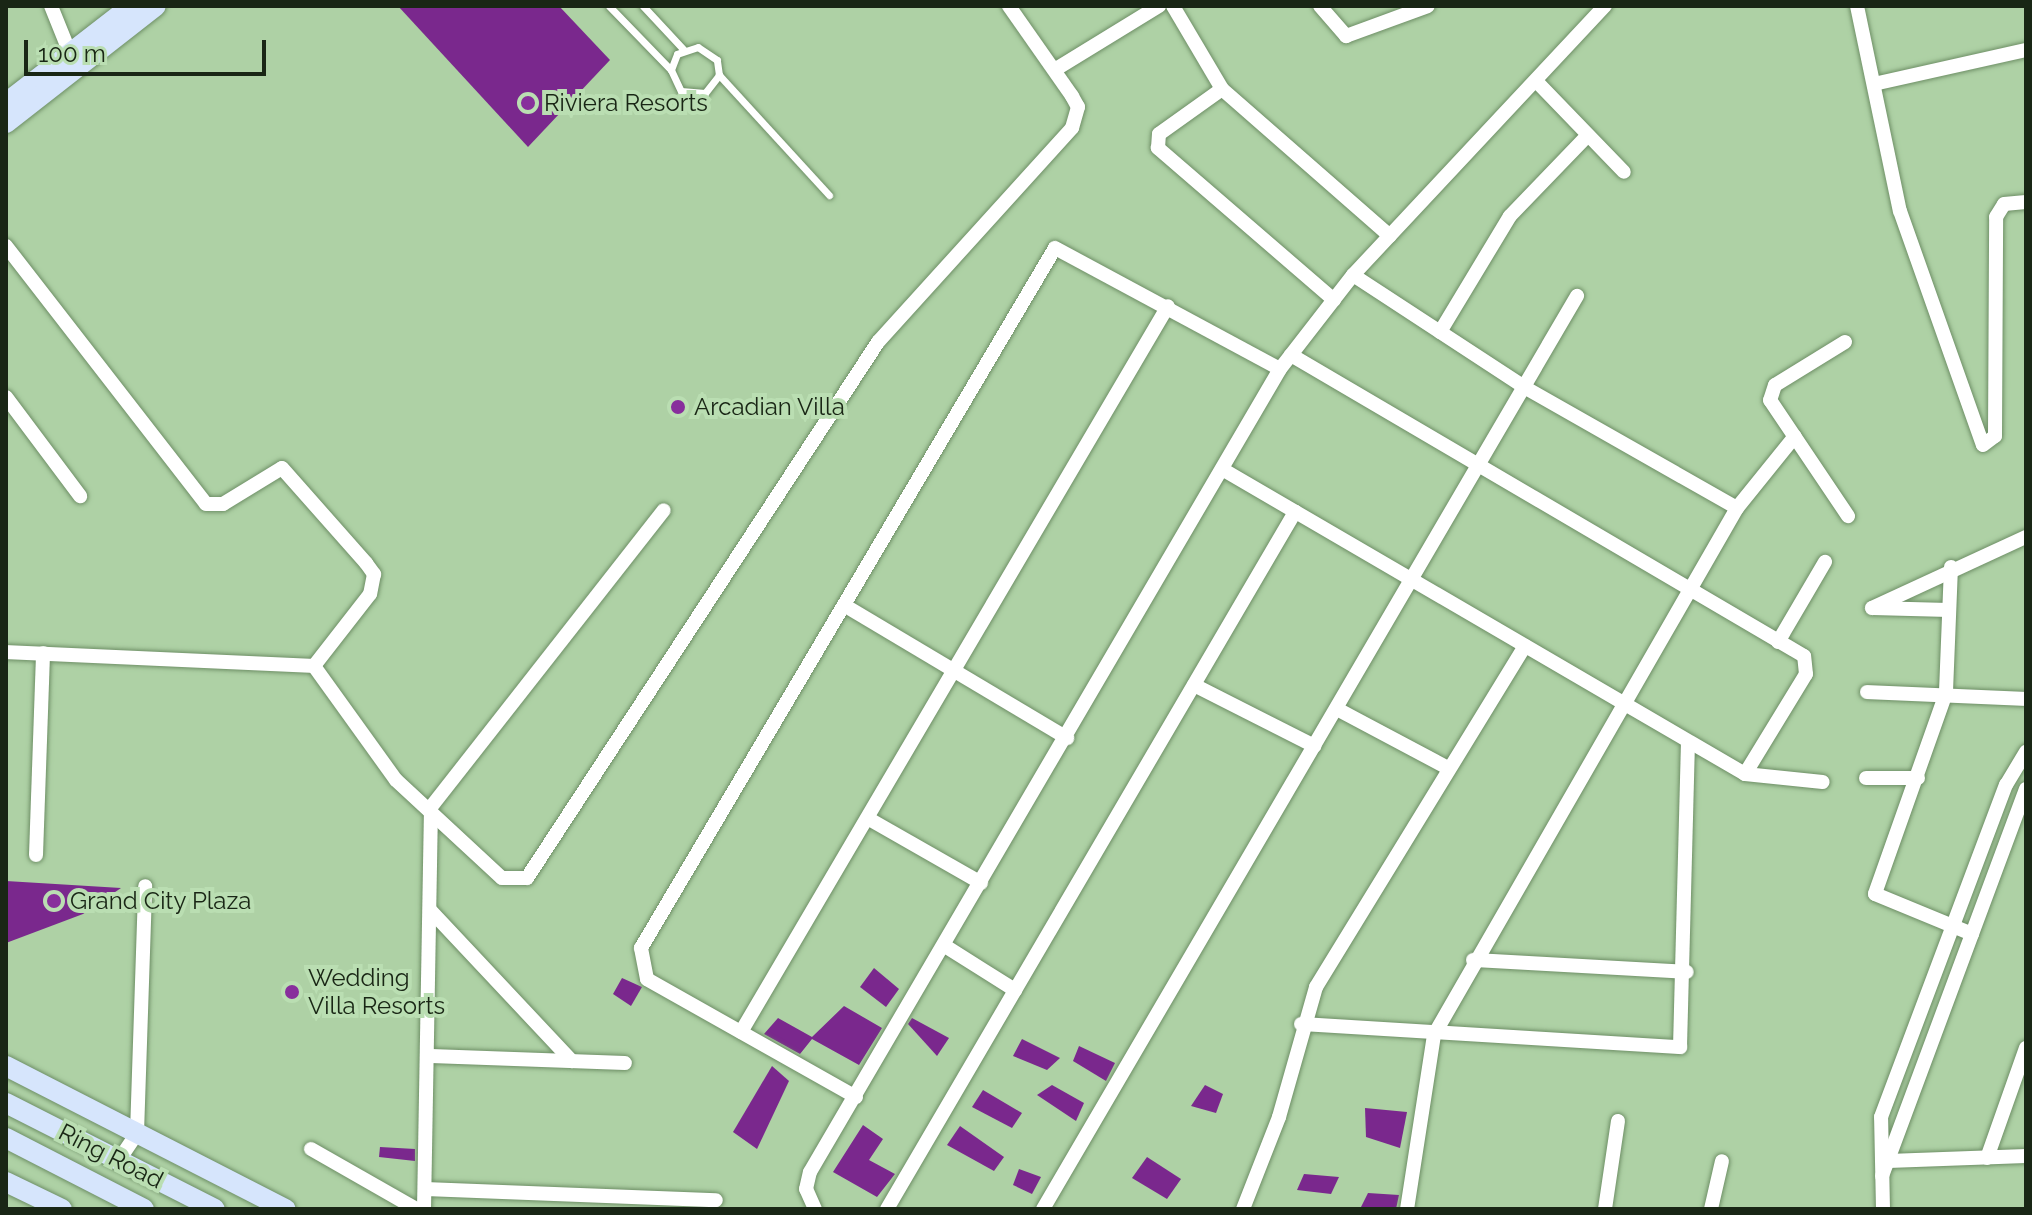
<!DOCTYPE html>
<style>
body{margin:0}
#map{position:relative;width:2032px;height:1215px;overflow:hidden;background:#aed1a5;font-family:Raleway,sans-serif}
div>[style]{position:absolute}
.building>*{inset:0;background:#7a288d}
.roads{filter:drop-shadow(0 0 2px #6e8f66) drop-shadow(0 0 2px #6e8f66)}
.lane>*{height:7px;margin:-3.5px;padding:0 3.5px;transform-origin:3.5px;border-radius:3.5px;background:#fff}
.street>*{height:14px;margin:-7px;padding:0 7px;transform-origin:7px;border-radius:7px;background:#fff}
.secondary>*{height:20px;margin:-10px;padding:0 10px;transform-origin:10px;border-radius:10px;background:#d6e5fc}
.dots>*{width:22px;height:22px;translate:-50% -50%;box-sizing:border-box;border:4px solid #badeb2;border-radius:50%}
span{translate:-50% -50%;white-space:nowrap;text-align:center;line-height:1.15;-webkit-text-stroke:8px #badeb2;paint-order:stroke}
.poi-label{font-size:24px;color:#192615}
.left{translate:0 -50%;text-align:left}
.street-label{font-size:24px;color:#192615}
.frame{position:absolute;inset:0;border:8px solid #192615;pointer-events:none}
.scale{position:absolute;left:24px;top:40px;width:242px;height:36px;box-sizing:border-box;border:4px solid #192615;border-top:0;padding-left:10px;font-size:24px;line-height:28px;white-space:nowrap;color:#192615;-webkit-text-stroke:6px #badeb2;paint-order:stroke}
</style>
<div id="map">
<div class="building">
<i style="clip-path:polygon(398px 6px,559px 6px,610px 60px,528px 147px)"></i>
<i style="clip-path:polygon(6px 881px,121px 888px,83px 914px,6px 943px)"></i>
<i style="clip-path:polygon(874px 968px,899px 989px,886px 1007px,860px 987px)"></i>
<i style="clip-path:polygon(622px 978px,642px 987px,631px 1006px,613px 994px)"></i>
<i style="clip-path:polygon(844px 1006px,882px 1028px,859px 1065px,812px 1039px,800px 1054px,764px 1034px,778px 1018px,812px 1037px)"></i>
<i style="clip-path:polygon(912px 1018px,949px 1038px,937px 1056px,908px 1024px)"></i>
<i style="clip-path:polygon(1022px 1039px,1060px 1058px,1047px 1070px,1013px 1056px)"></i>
<i style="clip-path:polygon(1079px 1046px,1115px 1063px,1106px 1081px,1073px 1061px)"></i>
<i style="clip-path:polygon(772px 1066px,789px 1081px,757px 1149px,733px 1132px)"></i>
<i style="clip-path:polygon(1052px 1085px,1084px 1103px,1076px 1121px,1037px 1095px)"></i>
<i style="clip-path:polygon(1205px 1085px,1223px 1094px,1216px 1113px,1191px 1106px)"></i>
<i style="clip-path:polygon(983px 1090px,1022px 1113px,1012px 1128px,972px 1107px)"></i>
<i style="clip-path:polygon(1365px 1108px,1407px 1112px,1400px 1148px,1366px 1137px)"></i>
<i style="clip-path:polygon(863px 1125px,883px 1139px,869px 1160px,895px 1174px,877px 1197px,833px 1172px)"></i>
<i style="clip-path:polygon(960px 1126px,1004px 1157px,994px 1171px,947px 1145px)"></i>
<i style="clip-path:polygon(380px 1147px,415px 1149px,415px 1161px,379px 1157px)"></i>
<i style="clip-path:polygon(1147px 1157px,1181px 1179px,1167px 1199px,1132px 1178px)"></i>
<i style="clip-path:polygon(1019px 1169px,1041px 1177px,1032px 1194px,1013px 1185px)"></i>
<i style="clip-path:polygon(1304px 1174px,1339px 1177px,1331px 1194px,1297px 1190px)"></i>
<i style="clip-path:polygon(1368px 1193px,1399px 1195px,1396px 1209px,1360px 1209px)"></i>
</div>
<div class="roads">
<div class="lane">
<i style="left:609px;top:6px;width:89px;rotate:45.9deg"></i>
<i style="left:671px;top:70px;width:23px;rotate:65deg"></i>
<i style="left:681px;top:91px;width:24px;rotate:5deg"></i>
<i style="left:705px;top:93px;width:23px;rotate:-52deg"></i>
<i style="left:719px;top:75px;width:15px;rotate:-98deg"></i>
<i style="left:717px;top:60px;width:23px;rotate:-146deg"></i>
<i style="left:698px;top:47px;width:22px;rotate:162deg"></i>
<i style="left:677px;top:54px;width:17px;rotate:111deg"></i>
<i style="left:643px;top:6px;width:59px;rotate:47.1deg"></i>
<i style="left:719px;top:75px;width:163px;rotate:47.5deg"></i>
</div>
<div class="street">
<i style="left:51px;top:6px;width:51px;rotate:68deg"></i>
<i style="left:1173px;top:6px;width:96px;rotate:59.4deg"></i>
<i style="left:1320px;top:6px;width:40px;rotate:49deg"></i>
<i style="left:1346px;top:36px;width:87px;rotate:-20.1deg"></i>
<i style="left:1857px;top:6px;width:209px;rotate:78.2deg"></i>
<i style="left:1900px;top:211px;width:248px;rotate:70.5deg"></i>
<i style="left:1983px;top:445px;width:15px;rotate:-37deg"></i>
<i style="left:1995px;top:436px;width:219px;rotate:-89.7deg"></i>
<i style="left:1996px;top:217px;width:15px;rotate:-58deg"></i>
<i style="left:2004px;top:204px;width:22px;rotate:-5deg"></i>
<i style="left:1056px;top:69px;width:121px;rotate:-31.5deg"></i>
<i style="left:1539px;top:84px;width:122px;rotate:46deg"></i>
<i style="left:1874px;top:84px;width:156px;rotate:-12.6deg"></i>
<i style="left:6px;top:246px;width:326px;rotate:52.2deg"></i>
<i style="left:206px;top:504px;width:17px"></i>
<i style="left:223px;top:504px;width:69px;rotate:-31.4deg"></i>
<i style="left:282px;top:468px;width:127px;rotate:48.5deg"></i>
<i style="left:366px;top:563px;width:14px;rotate:54deg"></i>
<i style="left:374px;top:574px;width:20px;rotate:101deg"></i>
<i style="left:370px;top:594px;width:91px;rotate:127.9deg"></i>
<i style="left:1353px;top:275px;width:369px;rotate:-46.9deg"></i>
<i style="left:1334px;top:300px;width:233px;rotate:-139.2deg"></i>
<i style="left:1158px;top:148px;width:14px;rotate:-86deg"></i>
<i style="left:1159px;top:134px;width:77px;rotate:-35.5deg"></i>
<i style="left:1222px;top:89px;width:223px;rotate:41.2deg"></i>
<i style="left:1440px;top:332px;width:135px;rotate:-58.9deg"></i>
<i style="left:1510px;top:216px;width:112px;rotate:-46.1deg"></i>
<i style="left:1845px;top:342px;width:82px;rotate:148.4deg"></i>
<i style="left:1775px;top:385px;width:16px;rotate:108deg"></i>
<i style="left:1770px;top:400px;width:140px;rotate:56.1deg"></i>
<i style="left:6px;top:397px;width:124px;rotate:53.2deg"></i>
<i style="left:1222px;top:469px;width:605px;rotate:30.25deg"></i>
<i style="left:1745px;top:774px;width:117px;rotate:-58.6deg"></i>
<i style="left:1806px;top:674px;width:18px;rotate:-96deg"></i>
<i style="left:1804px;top:656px;width:595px;rotate:-149.6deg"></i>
<i style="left:1737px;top:508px;width:92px;rotate:-51.1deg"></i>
<i style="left:1951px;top:567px;width:126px;rotate:92.3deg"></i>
<i style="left:1946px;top:693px;width:213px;rotate:109.5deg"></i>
<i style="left:1875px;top:894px;width:105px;rotate:22.4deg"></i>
<i style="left:844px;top:605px;width:260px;rotate:30.8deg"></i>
<i style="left:1949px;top:610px;width:77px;rotate:-178.5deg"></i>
<i style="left:1872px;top:608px;width:170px;rotate:-24.8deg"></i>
<i style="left:1778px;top:642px;width:93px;rotate:-59.6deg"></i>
<i style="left:6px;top:652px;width:308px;rotate:2.6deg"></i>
<i style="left:314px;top:666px;width:140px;rotate:54.3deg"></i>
<i style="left:396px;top:780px;width:144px;rotate:42.8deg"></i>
<i style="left:502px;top:878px;width:25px"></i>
<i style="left:527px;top:878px;width:641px;rotate:-56.78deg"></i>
<i style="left:878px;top:342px;width:289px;rotate:-47.8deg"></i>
<i style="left:1072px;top:128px;width:22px;rotate:-74deg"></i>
<i style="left:1078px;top:107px;width:13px;rotate:-119deg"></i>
<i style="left:1072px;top:96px;width:110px;rotate:-125deg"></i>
<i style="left:1194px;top:685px;width:135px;rotate:26.9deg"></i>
<i style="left:1867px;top:692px;width:159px;rotate:2.5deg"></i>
<i style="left:1337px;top:709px;width:126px;rotate:28deg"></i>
<i style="left:1745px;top:774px;width:78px;rotate:5.9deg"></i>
<i style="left:1866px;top:778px;width:52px"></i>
<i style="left:869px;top:819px;width:129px;rotate:29.7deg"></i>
<i style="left:36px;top:855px;width:202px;rotate:-88deg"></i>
<i style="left:431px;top:911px;width:206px;rotate:46.8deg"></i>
<i style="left:945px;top:946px;width:83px;rotate:32.2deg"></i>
<i style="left:1473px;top:960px;width:214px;rotate:3.2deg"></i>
<i style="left:1301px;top:1024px;width:380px;rotate:3.5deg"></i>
<i style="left:1680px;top:1047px;width:305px;rotate:-88.5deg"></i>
<i style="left:741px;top:1032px;width:842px;rotate:-59.54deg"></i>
<i style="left:431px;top:1056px;width:194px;rotate:2.1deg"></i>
<i style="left:856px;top:1097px;width:240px;rotate:-150.6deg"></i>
<i style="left:647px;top:979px;width:32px;rotate:-101deg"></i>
<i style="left:641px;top:948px;width:813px;rotate:-59.4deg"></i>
<i style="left:1055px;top:248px;width:255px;rotate:28.3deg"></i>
<i style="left:311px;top:1149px;width:121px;rotate:29.7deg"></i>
<i style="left:1987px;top:1158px;width:117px;rotate:-70.5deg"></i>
<i style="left:119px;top:1160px;width:32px;rotate:-56deg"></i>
<i style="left:137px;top:1133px;width:247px;rotate:-88.1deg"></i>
<i style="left:1888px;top:1161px;width:138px;rotate:-2.1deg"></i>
<i style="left:1882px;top:1176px;width:413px;rotate:-69.6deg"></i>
<i style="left:425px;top:1189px;width:291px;rotate:2.2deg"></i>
<i style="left:424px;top:1209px;width:402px;rotate:-89deg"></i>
<i style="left:431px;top:807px;width:377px;rotate:-51.9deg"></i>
<i style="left:815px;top:1209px;width:22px;rotate:-114deg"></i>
<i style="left:806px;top:1189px;width:17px;rotate:-77deg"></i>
<i style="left:810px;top:1172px;width:930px;rotate:-59.66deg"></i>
<i style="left:1280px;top:369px;width:119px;rotate:-52.2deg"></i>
<i style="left:1353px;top:275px;width:204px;rotate:33.2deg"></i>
<i style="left:1524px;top:387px;width:245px;rotate:29.6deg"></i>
<i style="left:1737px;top:508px;width:608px;rotate:119.9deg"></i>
<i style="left:1434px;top:1035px;width:176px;rotate:98.8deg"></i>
<i style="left:887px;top:1209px;width:808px;rotate:-59.66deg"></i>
<i style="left:1043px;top:1209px;width:1058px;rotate:-59.68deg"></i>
<i style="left:1243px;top:1209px;width:99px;rotate:-68.6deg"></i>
<i style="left:1279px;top:1117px;width:135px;rotate:-74.1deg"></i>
<i style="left:1316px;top:987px;width:400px;rotate:-58.5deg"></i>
<i style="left:1605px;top:1209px;width:89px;rotate:-81.6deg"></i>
<i style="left:1711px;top:1209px;width:49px;rotate:-77.1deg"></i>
<i style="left:1883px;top:1209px;width:92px;rotate:-91.2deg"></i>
<i style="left:1881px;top:1117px;width:355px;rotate:-69.4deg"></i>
<i style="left:2006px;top:785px;width:39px;rotate:-59deg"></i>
</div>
<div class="secondary">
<i style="left:6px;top:103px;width:158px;rotate:-37.8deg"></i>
<i style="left:6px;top:123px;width:190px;rotate:-38deg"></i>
<i style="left:6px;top:1066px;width:314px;rotate:27.1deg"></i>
<i style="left:6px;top:1103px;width:234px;rotate:26.9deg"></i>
<i style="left:6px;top:1138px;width:155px;rotate:27.2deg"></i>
<i style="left:6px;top:1182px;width:62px;rotate:25.7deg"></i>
</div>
</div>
<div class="dots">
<i style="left:528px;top:103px;background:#882f9c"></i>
<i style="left:678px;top:407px;background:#882f9c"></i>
<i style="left:54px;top:901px;background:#882f9c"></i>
<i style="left:292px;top:992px;background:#882f9c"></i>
</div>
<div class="poi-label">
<span class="left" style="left:544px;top:103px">Riviera Resorts</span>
<span class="left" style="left:694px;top:407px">Arcadian Villa</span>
<span class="left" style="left:70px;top:901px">Grand City Plaza</span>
<span class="left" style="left:308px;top:992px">Wedding<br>Villa Resorts</span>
</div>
<div class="street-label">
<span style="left:111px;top:1156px;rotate:27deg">Ring Road</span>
</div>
<div class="frame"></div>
<div class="scale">100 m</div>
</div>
